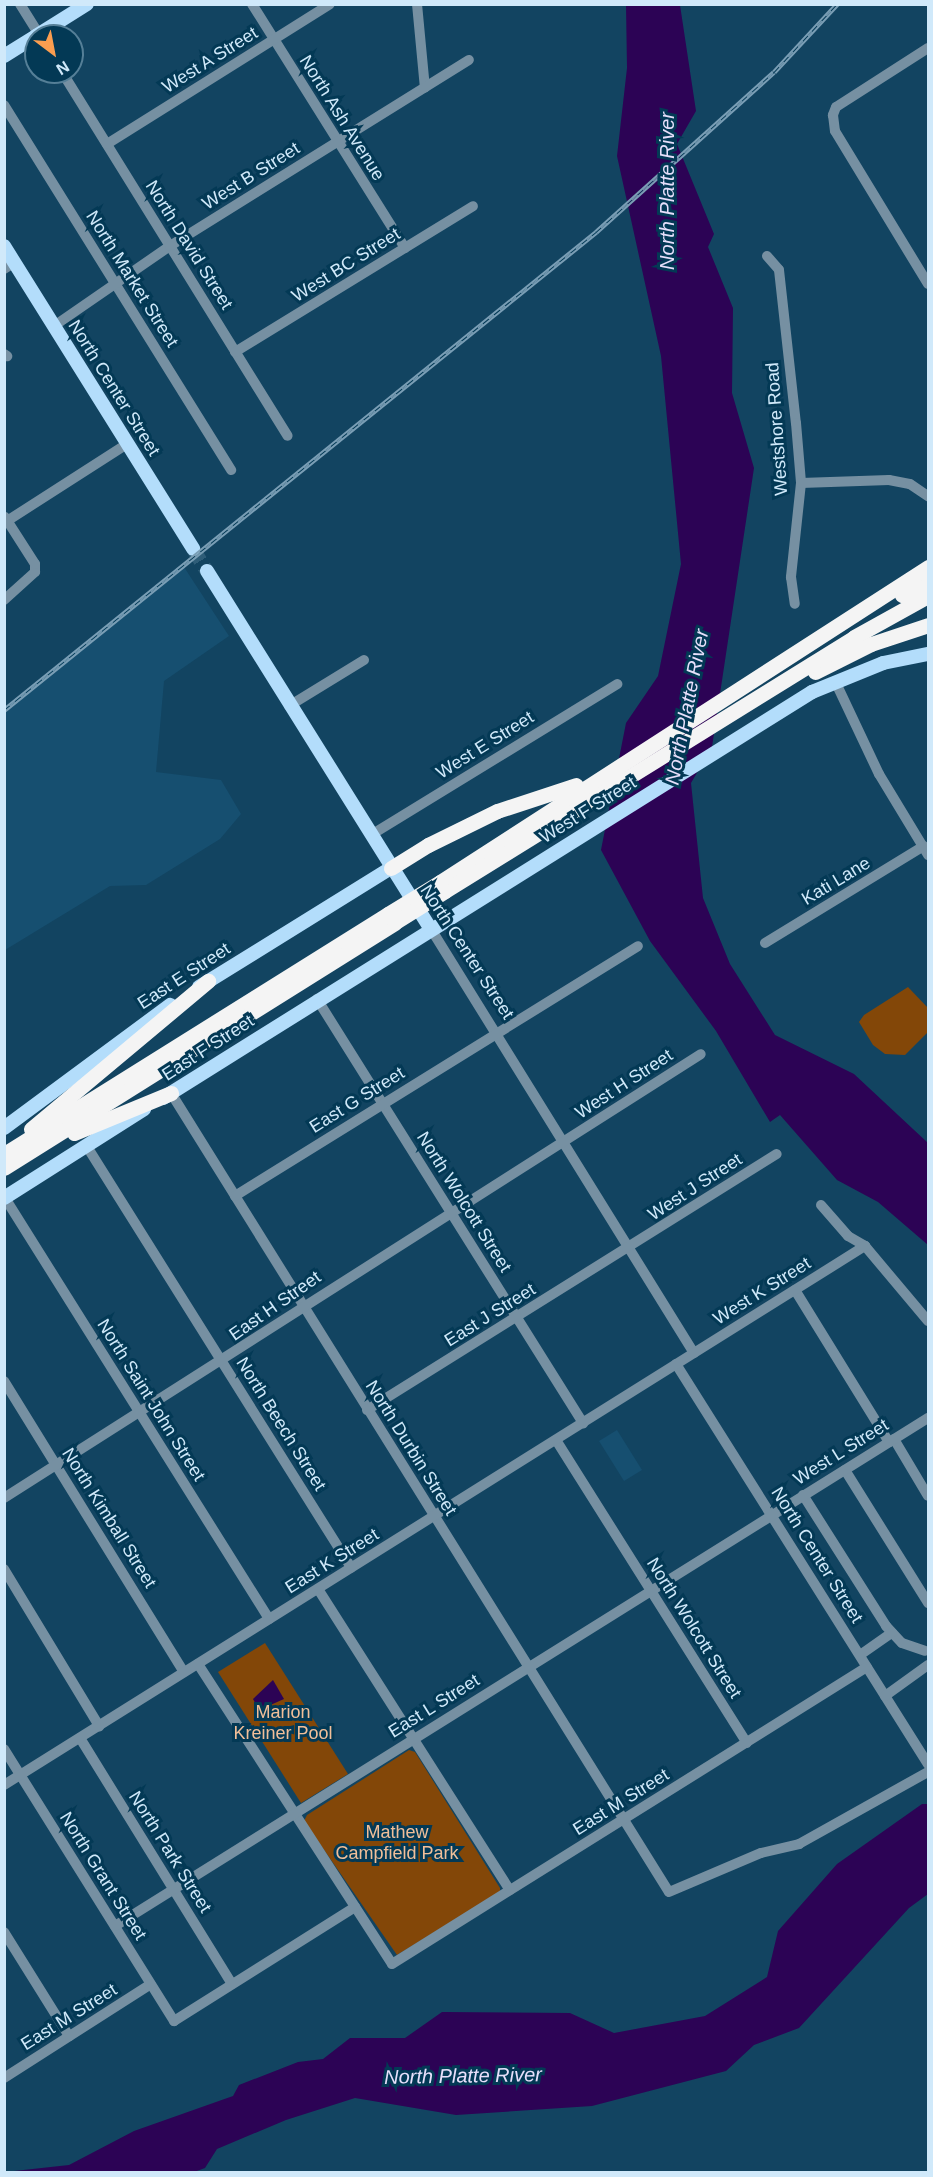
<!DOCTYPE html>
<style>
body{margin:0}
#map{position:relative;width:933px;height:2177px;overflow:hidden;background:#124461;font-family:Helvetica,sans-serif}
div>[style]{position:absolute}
.built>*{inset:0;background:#164f70}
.green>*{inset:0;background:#834708}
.water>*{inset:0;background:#2c0355}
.major-tunnel>*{height:14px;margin-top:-7px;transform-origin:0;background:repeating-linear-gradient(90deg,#2e5d78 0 14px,transparent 0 21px)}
.minor>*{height:10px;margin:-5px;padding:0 5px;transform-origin:5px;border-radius:5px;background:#7690a2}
.major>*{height:14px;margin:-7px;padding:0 7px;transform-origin:7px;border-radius:7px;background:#b3ddfb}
.highway>*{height:15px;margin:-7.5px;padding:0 7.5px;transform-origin:7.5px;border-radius:7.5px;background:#f4f4f4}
.rail>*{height:4.5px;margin-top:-2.25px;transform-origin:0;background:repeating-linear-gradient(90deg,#033955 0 7px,#7a9eb5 0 14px);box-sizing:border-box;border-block:2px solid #7a9eb5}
.highway-bridge>*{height:15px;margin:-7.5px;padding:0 7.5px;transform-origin:7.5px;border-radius:7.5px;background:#f4f4f4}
span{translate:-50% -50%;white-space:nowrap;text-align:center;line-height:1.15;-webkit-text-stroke:6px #033955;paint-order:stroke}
.street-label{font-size:18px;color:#d0e9fa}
.park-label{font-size:18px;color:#f1bf99}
.water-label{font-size:20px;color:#e7dffb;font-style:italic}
.frame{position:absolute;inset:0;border:6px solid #d0e9fa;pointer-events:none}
.north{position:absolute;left:24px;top:24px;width:60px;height:60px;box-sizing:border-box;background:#033955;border:2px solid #557f97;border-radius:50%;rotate:148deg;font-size:16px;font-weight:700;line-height:24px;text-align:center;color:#d0e9fa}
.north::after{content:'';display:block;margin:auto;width:21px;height:27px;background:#fb9e50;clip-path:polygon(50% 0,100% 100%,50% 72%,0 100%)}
</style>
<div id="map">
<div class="built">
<i style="clip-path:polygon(182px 564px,229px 636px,164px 681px,156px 772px,221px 780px,241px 814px,220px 839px,146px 885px,110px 886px,5px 950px,5px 707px)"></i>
<i style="clip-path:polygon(617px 1430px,642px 1470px,624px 1481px,599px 1441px)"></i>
</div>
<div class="green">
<i style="clip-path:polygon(908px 987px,928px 1008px,928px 1032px,905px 1055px,885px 1054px,873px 1045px,859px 1022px,864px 1015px)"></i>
<i style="clip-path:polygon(265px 1643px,348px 1774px,301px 1803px,218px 1672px)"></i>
<i style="clip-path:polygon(409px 1750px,415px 1752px,500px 1888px,500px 1892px,397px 1955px,304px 1821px,307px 1815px)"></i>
</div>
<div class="water">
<i style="clip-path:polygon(626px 5px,680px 5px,696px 111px,677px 144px,714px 234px,708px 247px,733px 308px,732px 393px,754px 468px,712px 747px,691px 783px,703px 898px,730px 964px,775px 1035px,854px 1074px,928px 1143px,928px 1245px,878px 1202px,837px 1180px,780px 1115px,770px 1122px,716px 1031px,650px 941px,601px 850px,626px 723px,658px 676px,681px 564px,661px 356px,617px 156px,627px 68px)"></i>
<i style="clip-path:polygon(273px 1680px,284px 1699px,259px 1710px,253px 1699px)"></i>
<i style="clip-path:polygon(922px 1804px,928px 1804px,928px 1894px,909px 1908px,799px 2028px,754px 2045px,726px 2071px,592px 2106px,456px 2115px,355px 2098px,286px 2120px,217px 2149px,205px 2168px,194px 2172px,5px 2172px,69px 2165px,134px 2131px,233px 2096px,239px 2085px,298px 2062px,323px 2059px,350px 2038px,405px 2038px,442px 2012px,570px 2013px,614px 2033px,705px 2016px,767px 1977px,778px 1931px,837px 1864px)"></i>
</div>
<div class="major-tunnel">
<i style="left:193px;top:549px;width:26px;rotate:58deg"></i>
</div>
<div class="minor">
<i style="left:20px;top:4px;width:38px;rotate:58deg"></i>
<i style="left:252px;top:4px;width:288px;rotate:57.9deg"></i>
<i style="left:417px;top:4px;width:84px;rotate:84.6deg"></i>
<i style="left:928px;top:48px;width:109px;rotate:147.3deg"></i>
<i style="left:836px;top:107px;width:9px;rotate:111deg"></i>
<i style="left:833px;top:115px;width:16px;rotate:83deg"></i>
<i style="left:835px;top:131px;width:179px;rotate:58.7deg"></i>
<i style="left:62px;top:72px;width:428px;rotate:58.2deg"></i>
<i style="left:4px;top:105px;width:430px;rotate:58.1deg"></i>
<i style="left:107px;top:144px;width:263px;rotate:-32.1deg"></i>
<i style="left:767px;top:256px;width:18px;rotate:49deg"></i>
<i style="left:779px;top:270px;width:154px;rotate:83.7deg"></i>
<i style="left:796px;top:423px;width:60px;rotate:85.2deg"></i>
<i style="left:801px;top:483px;width:95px;rotate:96.1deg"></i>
<i style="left:791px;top:577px;width:27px;rotate:82deg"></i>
<i style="left:4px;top:269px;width:13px;rotate:-32deg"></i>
<i style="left:54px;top:326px;width:141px;rotate:-34.6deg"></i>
<i style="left:170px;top:246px;width:352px;rotate:-31.9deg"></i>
<i style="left:235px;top:352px;width:279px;rotate:-31.5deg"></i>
<i style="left:4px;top:354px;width:4px;rotate:34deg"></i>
<i style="left:801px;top:483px;width:88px;rotate:-2deg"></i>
<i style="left:889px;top:480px;width:21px;rotate:11deg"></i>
<i style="left:910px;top:484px;width:22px;rotate:34deg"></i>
<i style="left:7px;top:521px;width:143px;rotate:-32.7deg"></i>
<i style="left:4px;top:600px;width:42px;rotate:-42.1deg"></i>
<i style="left:35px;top:572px;width:8px;rotate:-90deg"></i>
<i style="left:35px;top:564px;width:56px;rotate:-122.6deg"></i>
<i style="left:835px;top:681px;width:103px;rotate:64.7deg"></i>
<i style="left:879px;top:774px;width:95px;rotate:58.8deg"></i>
<i style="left:289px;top:706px;width:88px;rotate:-31.5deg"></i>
<i style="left:371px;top:835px;width:289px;rotate:-31.5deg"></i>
<i style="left:431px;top:929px;width:499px;rotate:58.2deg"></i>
<i style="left:765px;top:943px;width:186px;rotate:-31.4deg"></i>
<i style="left:317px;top:999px;width:501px;rotate:57.9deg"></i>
<i style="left:171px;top:1093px;width:941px;rotate:58.07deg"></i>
<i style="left:669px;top:1892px;width:100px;rotate:-23deg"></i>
<i style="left:761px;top:1853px;width:39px;rotate:-13deg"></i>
<i style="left:799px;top:1844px;width:148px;rotate:-29.2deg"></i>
<i style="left:86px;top:1145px;width:499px;rotate:57.9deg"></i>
<i style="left:235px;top:1196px;width:474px;rotate:-31.8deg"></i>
<i style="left:5px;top:1198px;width:497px;rotate:57.9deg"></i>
<i style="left:821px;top:1205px;width:41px;rotate:48.9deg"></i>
<i style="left:848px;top:1236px;width:20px;rotate:30deg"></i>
<i style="left:865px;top:1246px;width:98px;rotate:50deg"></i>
<i style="left:795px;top:1290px;width:179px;rotate:58.3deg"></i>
<i style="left:676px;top:1364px;width:473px;rotate:57.8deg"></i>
<i style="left:4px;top:1381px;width:342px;rotate:58.3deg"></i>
<i style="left:367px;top:1410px;width:483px;rotate:-32deg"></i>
<i style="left:894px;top:1439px;width:66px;rotate:59.2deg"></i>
<i style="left:556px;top:1440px;width:358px;rotate:57.8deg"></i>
<i style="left:845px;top:1470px;width:157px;rotate:58deg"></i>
<i style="left:803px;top:1495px;width:155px;rotate:57.6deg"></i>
<i style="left:886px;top:1626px;width:23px;rotate:47deg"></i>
<i style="left:902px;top:1643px;width:24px;rotate:19deg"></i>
<i style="left:4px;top:1498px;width:826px;rotate:-32.5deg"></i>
<i style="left:4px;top:1569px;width:184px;rotate:58.8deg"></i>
<i style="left:318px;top:1589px;width:357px;rotate:57.5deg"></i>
<i style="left:860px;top:1655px;width:39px;rotate:-35deg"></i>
<i style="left:198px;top:1664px;width:357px;rotate:57.1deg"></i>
<i style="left:392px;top:1964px;width:560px;rotate:-32.02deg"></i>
<i style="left:885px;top:1696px;width:53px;rotate:-35.8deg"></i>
<i style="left:80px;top:1738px;width:289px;rotate:58.3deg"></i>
<i style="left:4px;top:1749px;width:321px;rotate:58deg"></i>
<i style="left:174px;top:2021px;width:214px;rotate:-32.2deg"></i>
<i style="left:4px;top:1785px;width:1016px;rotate:-32.05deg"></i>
<i style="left:115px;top:1926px;width:959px;rotate:-32deg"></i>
<i style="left:4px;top:1932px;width:123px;rotate:58deg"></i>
<i style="left:4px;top:2078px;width:174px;rotate:-32.6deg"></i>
</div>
<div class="major">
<i style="left:36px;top:36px;width:60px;rotate:-32.1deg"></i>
<i style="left:4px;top:56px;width:38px;rotate:-32deg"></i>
<i style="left:4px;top:246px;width:357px;rotate:58deg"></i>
<i style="left:207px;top:571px;width:422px;rotate:58deg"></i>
<i style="left:199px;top:987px;width:226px;rotate:-31.8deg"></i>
<i style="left:163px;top:1098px;width:766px;rotate:-32.03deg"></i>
<i style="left:812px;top:692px;width:77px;rotate:-22.2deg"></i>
<i style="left:883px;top:663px;width:46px;rotate:-11.3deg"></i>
<i style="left:4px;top:1128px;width:207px;rotate:-36.5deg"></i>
<i style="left:4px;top:1198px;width:166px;rotate:-32.4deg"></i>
</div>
<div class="highway">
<i style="left:902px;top:595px;width:29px;rotate:-27deg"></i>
<i style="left:815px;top:672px;width:63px;rotate:-26.6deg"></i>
<i style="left:871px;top:644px;width:60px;rotate:-18.4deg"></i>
<i style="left:391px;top:868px;width:44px;rotate:-31.9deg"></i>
<i style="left:428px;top:845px;width:77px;rotate:-26.2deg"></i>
<i style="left:497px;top:811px;width:83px;rotate:-18.2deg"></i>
<i style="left:440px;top:882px;width:581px;rotate:-32.84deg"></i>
<i style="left:445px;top:891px;width:481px;rotate:-31.8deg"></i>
<i style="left:854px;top:637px;width:85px;rotate:-29deg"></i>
<i style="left:31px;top:1129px;width:231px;rotate:-39.9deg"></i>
<i style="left:74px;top:1133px;width:105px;rotate:-22.4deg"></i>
<i style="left:4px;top:1154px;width:453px;rotate:-32deg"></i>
<i style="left:4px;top:1168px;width:461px;rotate:-32.1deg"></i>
</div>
<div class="rail">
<i style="left:4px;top:710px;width:761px;rotate:-38.92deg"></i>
<i style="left:596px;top:232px;width:239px;rotate:-42deg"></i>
<i style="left:774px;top:72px;width:93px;rotate:-47.2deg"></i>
</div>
<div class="highway-bridge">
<i style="left:388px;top:914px;width:61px;rotate:-31.6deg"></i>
<i style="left:394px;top:923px;width:60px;rotate:-32.1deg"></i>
</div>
<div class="street-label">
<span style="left:210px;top:60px;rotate:-32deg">West A Street</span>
<span style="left:342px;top:118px;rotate:58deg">North Ash Avenue</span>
<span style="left:251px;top:176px;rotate:-32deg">West B Street</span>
<span style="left:189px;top:245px;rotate:58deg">North David Street</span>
<span style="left:346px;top:265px;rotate:-32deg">West BC Street</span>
<span style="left:132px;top:279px;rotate:58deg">North Market Street</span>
<span style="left:114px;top:388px;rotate:58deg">North Center Street</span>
<span style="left:777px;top:429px;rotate:-94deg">Westshore Road</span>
<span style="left:485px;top:745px;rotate:-32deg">West E Street</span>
<span style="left:588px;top:810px;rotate:-32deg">West F Street</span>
<span style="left:836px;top:881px;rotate:-31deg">Kati Lane</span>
<span style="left:467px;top:952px;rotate:57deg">North Center Street</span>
<span style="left:184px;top:976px;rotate:-33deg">East E Street</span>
<span style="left:208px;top:1048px;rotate:-33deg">East F Street</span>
<span style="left:624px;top:1084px;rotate:-33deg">West H Street</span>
<span style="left:357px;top:1100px;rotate:-32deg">East G Street</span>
<span style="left:695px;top:1187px;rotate:-33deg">West J Street</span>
<span style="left:464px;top:1202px;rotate:58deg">North Wolcott Street</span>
<span style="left:762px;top:1291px;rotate:-32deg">West K Street</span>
<span style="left:275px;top:1306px;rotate:-35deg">East H Street</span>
<span style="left:490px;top:1315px;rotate:-32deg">East J Street</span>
<span style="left:151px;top:1400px;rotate:58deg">North Saint John Street</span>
<span style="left:281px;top:1424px;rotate:58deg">North Beech Street</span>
<span style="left:411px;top:1448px;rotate:58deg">North Durbin Street</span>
<span style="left:841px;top:1452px;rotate:-32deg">West L Street</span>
<span style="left:109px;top:1518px;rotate:58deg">North Kimball Street</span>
<span style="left:817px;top:1555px;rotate:58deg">North Center Street</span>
<span style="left:332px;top:1561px;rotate:-32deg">East K Street</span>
<span style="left:694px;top:1628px;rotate:58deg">North Wolcott Street</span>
<span style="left:434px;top:1706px;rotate:-32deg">East L Street</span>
<span style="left:621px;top:1802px;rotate:-32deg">East M Street</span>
<span style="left:170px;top:1852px;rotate:58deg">North Park Street</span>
<span style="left:103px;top:1876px;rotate:58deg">North Grant Street</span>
<span style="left:69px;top:2017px;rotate:-32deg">East M Street</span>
</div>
<div class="park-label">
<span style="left:283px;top:1723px">Marion<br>Kreiner Pool</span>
<span style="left:397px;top:1843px">Mathew<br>Campfield Park</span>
</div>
<div class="water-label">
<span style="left:667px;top:191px;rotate:-90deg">North Platte River</span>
<span style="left:687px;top:707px;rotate:-79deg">North Platte River</span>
<span style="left:463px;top:2076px;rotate:-1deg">North Platte River</span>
</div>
<div class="frame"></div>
<div class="north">N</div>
</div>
